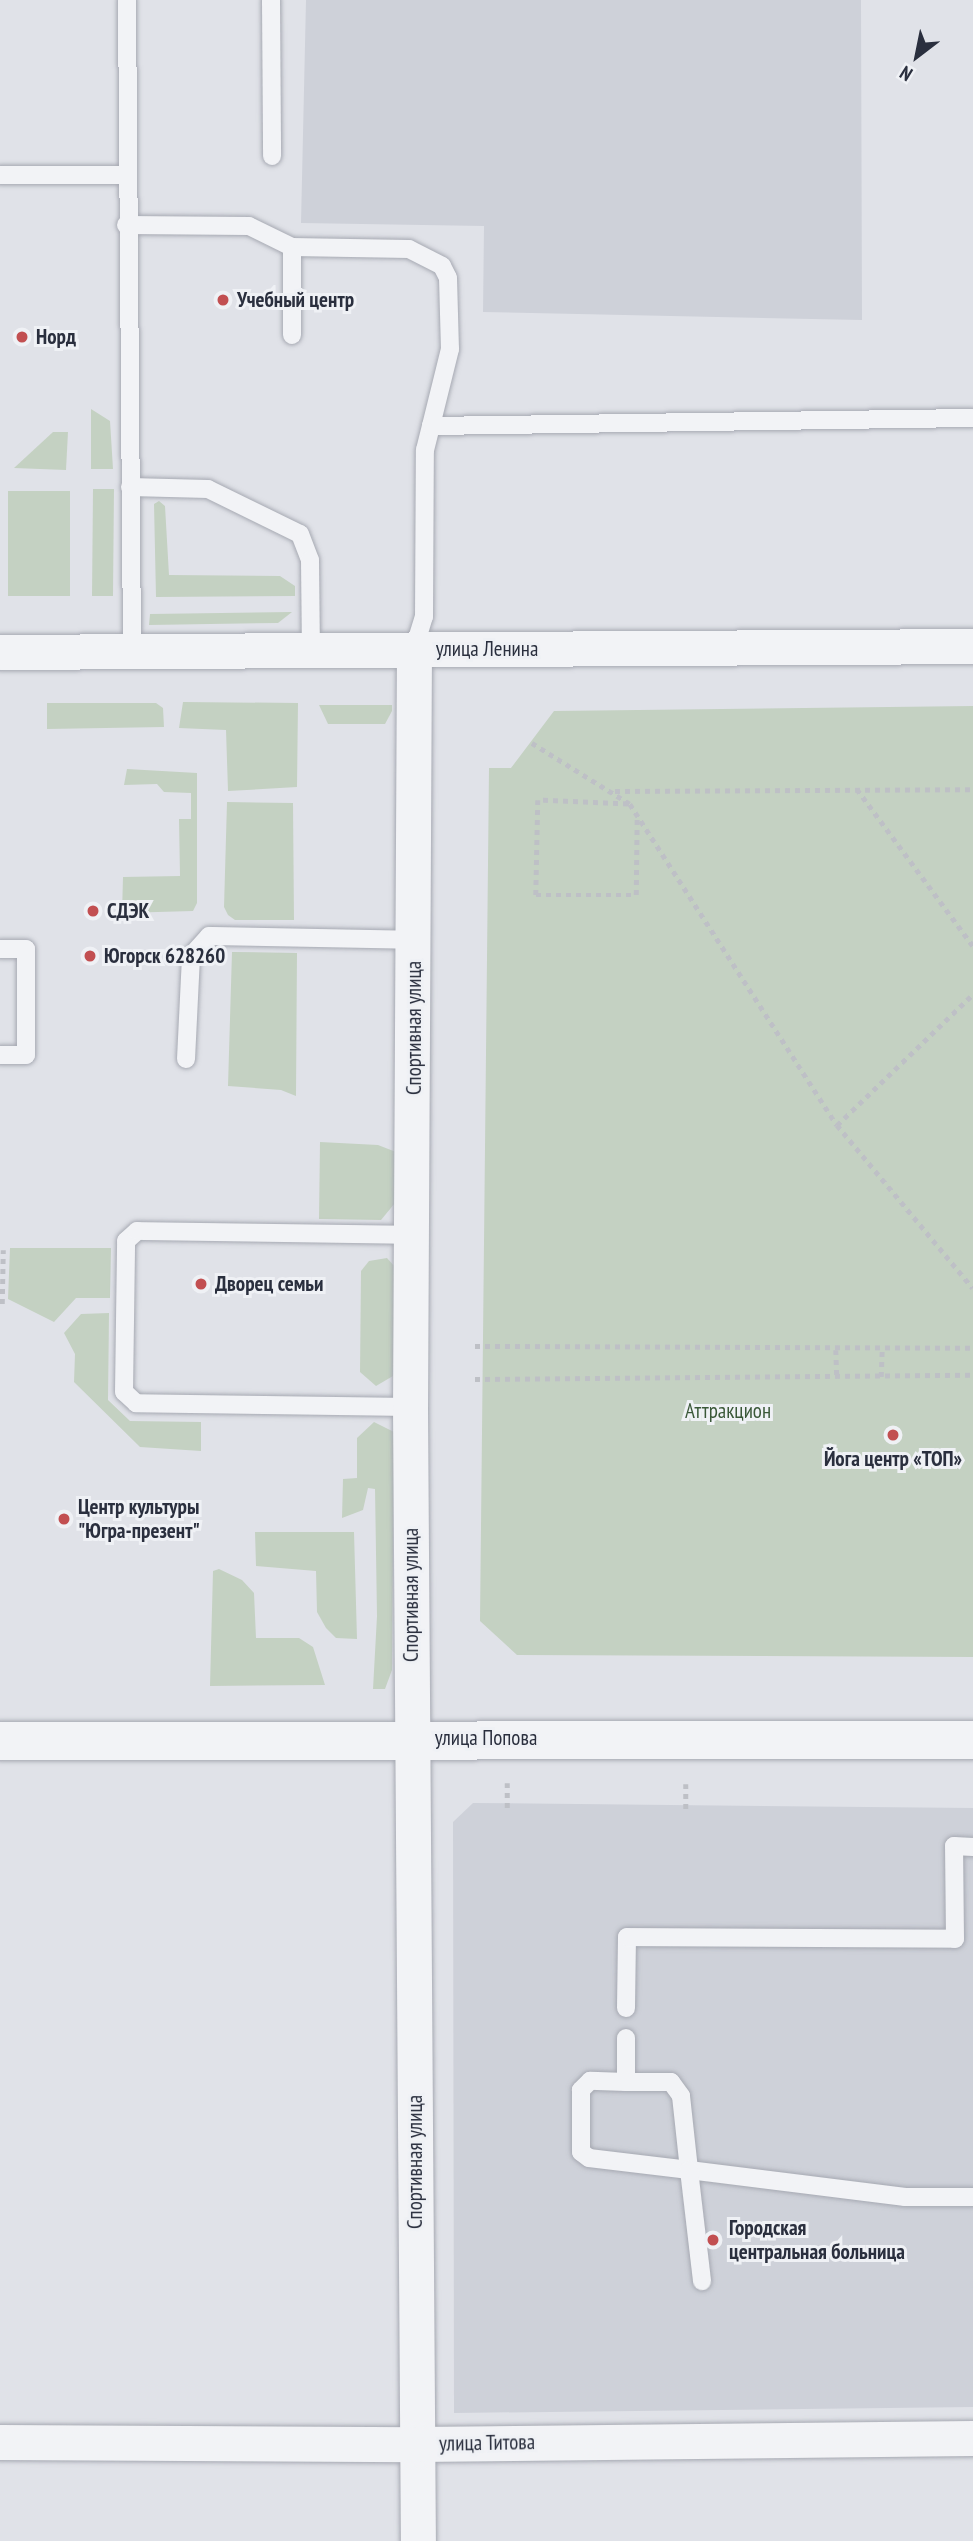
<!DOCTYPE html>
<meta charset="utf-8">
<style>
body{margin:0}
#map{position:relative;width:973px;height:2541px;overflow:hidden;background:#e0e2e8;font-family:"PT Sans Narrow",sans-serif}
div>[style]{position:absolute}
.built>*{inset:0;background:#ced1d9}
.green>*{inset:0;background:#c4d1c2}
.path>*{height:4.5px;margin-top:-2.25px;transform-origin:0;background:repeating-linear-gradient(90deg,#bec0c6 0 5px,transparent 0 10px)}
.roads{filter:drop-shadow(0 0 2px #a6a9b2) drop-shadow(0 0 2px #a6a9b2)}
.service>*{height:18px;margin:-9px;padding:0 9px;transform-origin:9px;border-radius:9px;background:#f2f3f6}
.minor>*{height:35px;margin:-17.5px;padding:0 17.5px;transform-origin:17.5px;border-radius:17.5px;background:#f2f3f6}
.tertiary>*{height:38px;margin:-19px;padding:0 19px;transform-origin:19px;border-radius:19px;background:#f2f3f6}
.dots>*{width:19px;height:19px;translate:-50% -50%;box-sizing:border-box;border:4px solid #eff1f5;border-radius:50%}
span{translate:-50% -50%;white-space:nowrap;text-align:center;line-height:1.15;-webkit-text-stroke:6px #eff1f5;paint-order:stroke}
.poi-label{font-size:21px;color:#2a2f3e;font-weight:700}
.left{translate:0 -50%;text-align:left}
.street-label{font-size:21px;color:#2a2f3e}
.park-label{font-size:21px;color:#3a5838}
.north{position:absolute;left:882px;top:21px;width:70px;height:70px;-webkit-text-stroke:5px #eff1f5;paint-order:stroke;rotate:212deg;font-size:19px;font-weight:700;line-height:28px;text-align:center;color:#2a2f3e}
.north::after{content:'';display:block;margin:auto;width:24px;height:32px;background:#2a2f3e;clip-path:polygon(50% 0,100% 100%,50% 72%,0 100%)}
</style>
<div id="map">
<div class="built">
<i style="clip-path:polygon(306px 0,861px 0,862px 320px,483px 312px,484px 226px,301px 223px)"></i>
<i style="clip-path:polygon(473px 1803px,973px 1808px,973px 2407px,454px 2413px,453px 1822px)"></i>
</div>
<div class="green">
<i style="clip-path:polygon(91px 409px,110px 421px,113px 469px,91px 469px)"></i>
<i style="clip-path:polygon(53px 432px,68px 432px,66px 470px,14px 468px)"></i>
<i style="clip-path:polygon(93px 489px,114px 489px,113px 596px,92px 596px)"></i>
<i style="clip-path:polygon(8px 491px,70px 491px,70px 596px,8px 596px)"></i>
<i style="clip-path:polygon(159px 501px,165px 506px,169px 575px,280px 576px,295px 586px,295px 596px,156px 597px,154px 504px)"></i>
<i style="clip-path:polygon(292px 612px,278px 623px,149px 625px,150px 614px)"></i>
<i style="clip-path:polygon(183px 702px,298px 703px,297px 787px,228px 791px,226px 730px,179px 728px)"></i>
<i style="clip-path:polygon(47px 703px,156px 703px,163px 708px,164px 727px,47px 729px)"></i>
<i style="clip-path:polygon(319px 705px,392px 705px,392px 711px,385px 724px,328px 724px)"></i>
<i style="clip-path:polygon(973px 706px,973px 1657px,517px 1655px,480px 1621px,489px 768px,511px 768px,554px 711px)"></i>
<i style="clip-path:polygon(127px 769px,197px 773px,197px 903px,193px 911px,122px 913px,123px 877px,180px 876px,179px 819px,191px 819px,191px 793px,164px 792px,157px 784px,124px 785px)"></i>
<i style="clip-path:polygon(227px 802px,293px 803px,294px 920px,235px 920px,228px 915px,224px 907px)"></i>
<i style="clip-path:polygon(232px 952px,297px 953px,296px 1096px,281px 1090px,228px 1086px)"></i>
<i style="clip-path:polygon(320px 1142px,378px 1145px,396px 1152px,395px 1203px,381px 1220px,319px 1219px)"></i>
<i style="clip-path:polygon(10px 1248px,111px 1248px,110px 1298px,76px 1298px,54px 1322px,8px 1299px)"></i>
<i style="clip-path:polygon(387px 1258px,395px 1267px,393px 1376px,376px 1386px,360px 1372px,361px 1271px,369px 1261px)"></i>
<i style="clip-path:polygon(109px 1313px,108px 1400px,130px 1421px,201px 1422px,201px 1451px,140px 1447px,74px 1382px,75px 1354px,64px 1333px,81px 1314px)"></i>
<i style="clip-path:polygon(374px 1422px,394px 1432px,392px 1670px,385px 1689px,373px 1689px,377px 1616px,375px 1489px,368px 1488px,363px 1510px,342px 1518px,343px 1479px,357px 1478px,357px 1438px)"></i>
<i style="clip-path:polygon(255px 1532px,354px 1532px,357px 1639px,336px 1638px,326px 1628px,317px 1612px,316px 1571px,256px 1566px)"></i>
<i style="clip-path:polygon(219px 1569px,242px 1580px,254px 1593px,256px 1638px,299px 1638px,313px 1647px,325px 1685px,210px 1686px,213px 1571px)"></i>
</div>
<div class="path">
<i style="left:532px;top:743px;width:115px;rotate:31.9deg"></i>
<i style="left:630px;top:804px;width:382px;rotate:57.2deg"></i>
<i style="left:837px;top:1125px;width:212px;rotate:50.2deg"></i>
<i style="left:857px;top:789px;width:195px;rotate:53.5deg"></i>
<i style="left:615px;top:791px;width:358px;rotate:-0.3deg"></i>
<i style="left:628px;top:804px;width:90px;rotate:-177.5deg"></i>
<i style="left:538px;top:800px;width:95px;rotate:91.2deg"></i>
<i style="left:536px;top:895px;width:100px"></i>
<i style="left:636px;top:895px;width:78px;rotate:-89.3deg"></i>
<i style="left:837px;top:1125px;width:189px;rotate:-43.9deg"></i>
<i style="left:2px;top:1304px;width:54px;rotate:-88.9deg"></i>
<i style="left:475px;top:1346px;width:498px;rotate:0.2deg"></i>
<i style="left:836px;top:1350px;width:26px;rotate:88deg"></i>
<i style="left:881px;top:1377px;width:28px;rotate:-88deg"></i>
<i style="left:475px;top:1379px;width:498px;rotate:-0.5deg"></i>
<i style="left:686px;top:1784px;width:25px;rotate:90deg"></i>
<i style="left:507px;top:1808px;width:25px;rotate:-90deg"></i>
</div>
<div class="roads">
<div class="service">
<i style="left:127px;top:0;width:651px;rotate:89.56deg"></i>
<i style="left:271px;top:0;width:156px;rotate:89.6deg"></i>
<i style="left:0;top:175px;width:126px"></i>
<i style="left:126px;top:225px;width:123px;rotate:0.5deg"></i>
<i style="left:249px;top:226px;width:48px;rotate:26deg"></i>
<i style="left:292px;top:247px;width:117px;rotate:1deg"></i>
<i style="left:409px;top:249px;width:37px;rotate:27deg"></i>
<i style="left:442px;top:266px;width:13px;rotate:63deg"></i>
<i style="left:448px;top:278px;width:71px;rotate:88.4deg"></i>
<i style="left:450px;top:349px;width:79px;rotate:103.9deg"></i>
<i style="left:292px;top:335px;width:88px;rotate:-90deg"></i>
<i style="left:130px;top:487px;width:78px;rotate:1.5deg"></i>
<i style="left:208px;top:489px;width:102px;rotate:26.1deg"></i>
<i style="left:300px;top:534px;width:28px;rotate:69deg"></i>
<i style="left:310px;top:560px;width:90px;rotate:89.4deg"></i>
<i style="left:414px;top:649px;width:34px;rotate:-73deg"></i>
<i style="left:424px;top:617px;width:167px;rotate:-89.7deg"></i>
<i style="left:425px;top:450px;width:25px;rotate:-76deg"></i>
<i style="left:431px;top:426px;width:542px;rotate:-0.85deg"></i>
<i style="left:0;top:949px;width:26px"></i>
<i style="left:26px;top:949px;width:106px;rotate:90deg"></i>
<i style="left:26px;top:1055px;width:26px;rotate:180deg"></i>
<i style="left:186px;top:1059px;width:103px;rotate:-87.2deg"></i>
<i style="left:191px;top:956px;width:27px;rotate:-48deg"></i>
<i style="left:209px;top:936px;width:205px;rotate:1.1deg"></i>
<i style="left:410px;top:1407px;width:274px;rotate:-179.2deg"></i>
<i style="left:136px;top:1403px;width:16px;rotate:-137deg"></i>
<i style="left:124px;top:1392px;width:151px;rotate:-89.2deg"></i>
<i style="left:126px;top:1241px;width:15px;rotate:-42deg"></i>
<i style="left:137px;top:1231px;width:276px;rotate:0.8deg"></i>
<i style="left:626px;top:2008px;width:71px;rotate:-89.2deg"></i>
<i style="left:627px;top:1937px;width:328px;rotate:0.3deg"></i>
<i style="left:955px;top:1939px;width:93px;rotate:-90.6deg"></i>
<i style="left:954px;top:1846px;width:19px;rotate:3deg"></i>
<i style="left:626px;top:2038px;width:44px;rotate:90deg"></i>
<i style="left:626px;top:2082px;width:45px"></i>
<i style="left:671px;top:2082px;width:17px;rotate:54deg"></i>
<i style="left:681px;top:2096px;width:74px;rotate:83.8deg"></i>
<i style="left:689px;top:2170px;width:218px;rotate:7.1deg"></i>
<i style="left:905px;top:2197px;width:68px"></i>
<i style="left:626px;top:2082px;width:36px;rotate:-178deg"></i>
<i style="left:590px;top:2081px;width:13px;rotate:135deg"></i>
<i style="left:581px;top:2090px;width:62px;rotate:90deg"></i>
<i style="left:581px;top:2152px;width:10px;rotate:37deg"></i>
<i style="left:589px;top:2158px;width:101px;rotate:6.8deg"></i>
<i style="left:689px;top:2170px;width:112px;rotate:83.3deg"></i>
</div>
<div class="minor">
<i style="left:414px;top:649px;width:758px;rotate:90.3deg"></i>
<i style="left:410px;top:1407px;width:1134px;rotate:89.6deg"></i>
<i style="left:0;top:652px;width:973px;rotate:-0.35deg"></i>
<i style="left:0;top:2442px;width:416px;rotate:0.3deg"></i>
<i style="left:416px;top:2444px;width:557px;rotate:-0.62deg"></i>
</div>
<div class="tertiary">
<i style="left:0;top:1741px;width:973px;rotate:-0.06deg"></i>
</div>
</div>
<div class="dots">
<i style="left:223px;top:300px;background:#c24f51"></i>
<i style="left:22px;top:337px;background:#c24f51"></i>
<i style="left:93px;top:911px;background:#c24f51"></i>
<i style="left:90px;top:956px;background:#c24f51"></i>
<i style="left:201px;top:1284px;background:#c24f51"></i>
<i style="left:893px;top:1435px;background:#c24f51"></i>
<i style="left:64px;top:1519px;background:#c24f51"></i>
<i style="left:713px;top:2240px;background:#c24f51"></i>
</div>
<div class="poi-label">
<span class="left" style="left:237px;top:300px">Учебный центр</span>
<span class="left" style="left:36px;top:337px">Норд</span>
<span class="left" style="left:107px;top:911px">СДЭК</span>
<span class="left" style="left:104px;top:956px">Югорск 628260</span>
<span class="left" style="left:215px;top:1284px">Дворец семьи</span>
<span style="left:893px;top:1459px">Йога центр «ТОП»</span>
<span class="left" style="left:78px;top:1519px">Центр культуры<br>"Югра-презент"</span>
<span class="left" style="left:729px;top:2240px">Городская<br>центральная больница</span>
</div>
<div class="street-label">
<span style="left:487px;top:649px">улица Ленина</span>
<span style="left:414px;top:1028px;rotate:-90deg">Спортивная улица</span>
<span style="left:411px;top:1595px;rotate:-90deg">Спортивная улица</span>
<span style="left:486px;top:1738px">улица Попова</span>
<span style="left:415px;top:2162px;rotate:-90deg">Спортивная улица</span>
<span style="left:487px;top:2443px;rotate:-1deg">улица Титова</span>
</div>
<div class="park-label">
<span style="left:728px;top:1411px">Аттракцион</span>
</div>
<div class="north">N</div>
</div>
